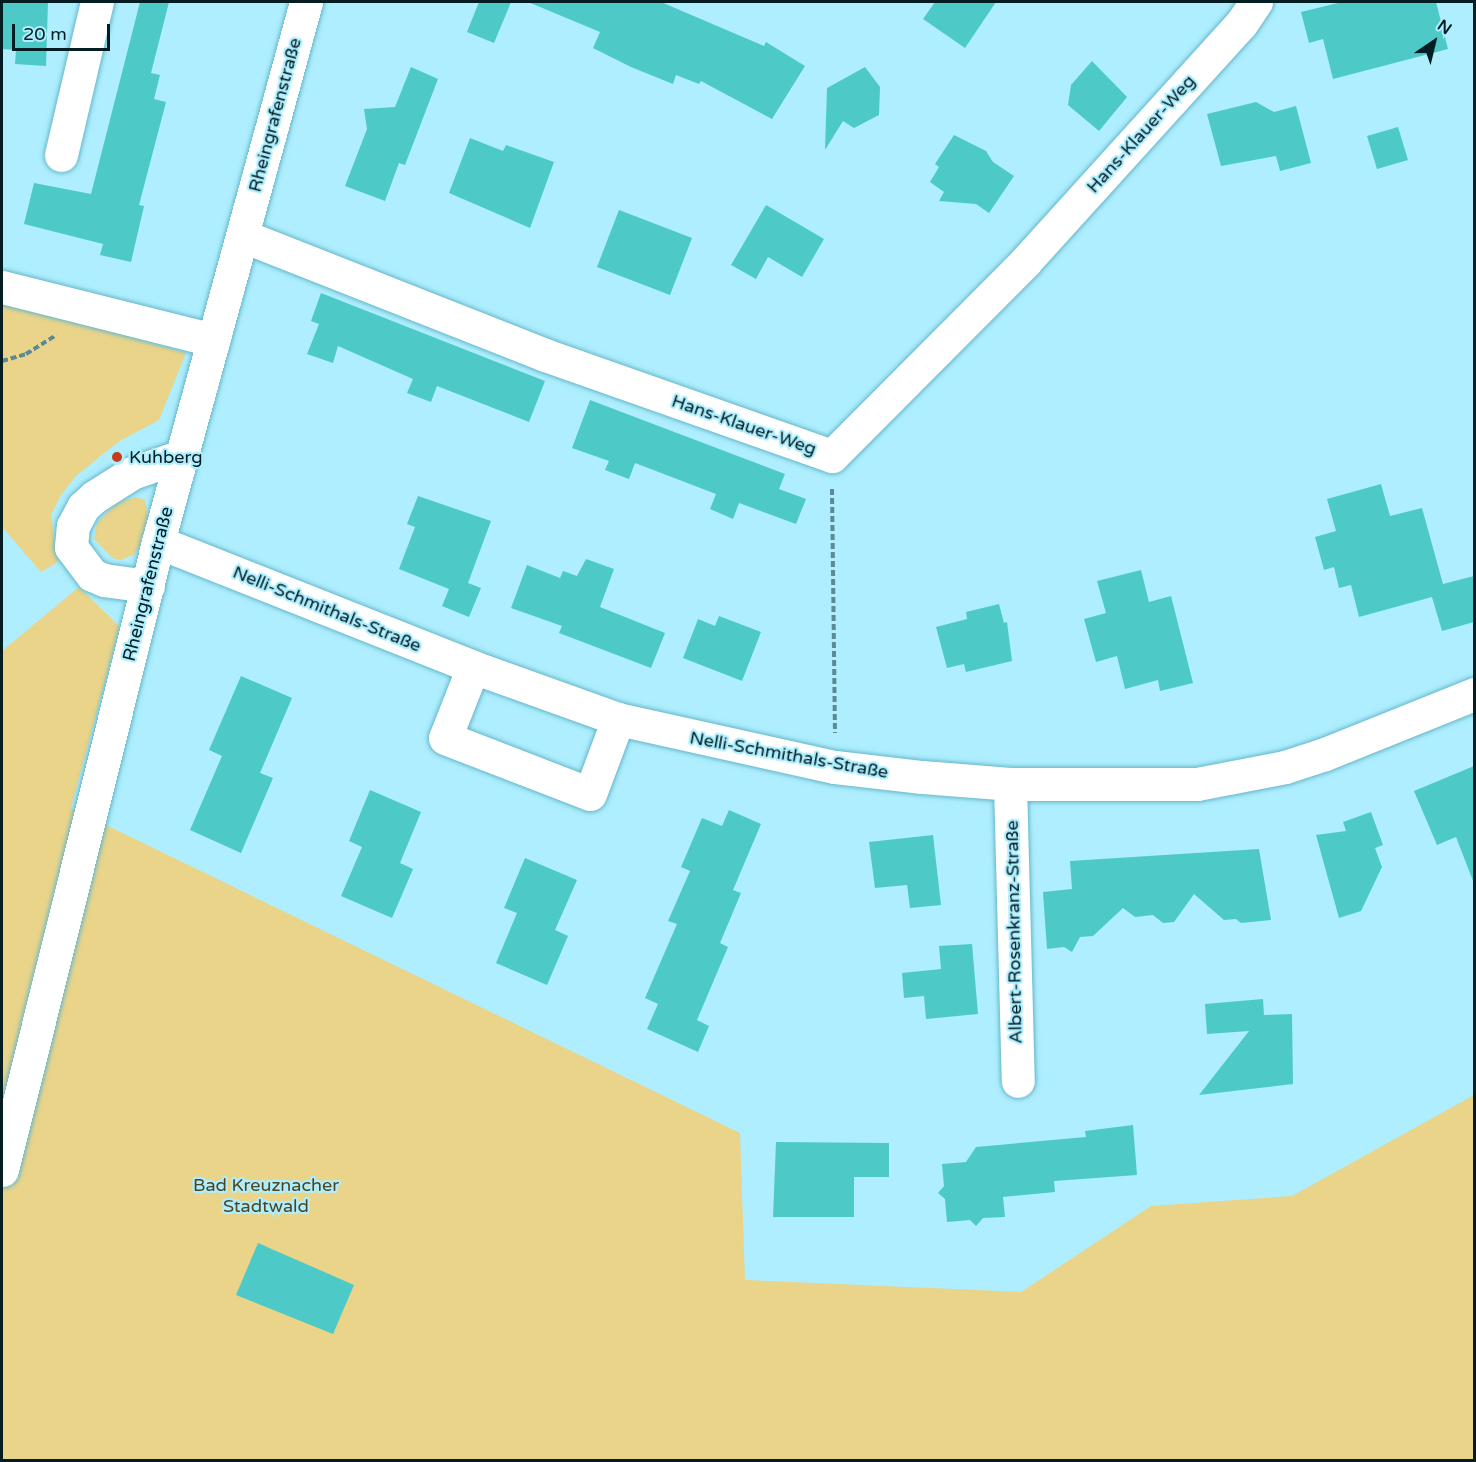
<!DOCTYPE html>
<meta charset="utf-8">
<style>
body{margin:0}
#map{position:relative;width:1476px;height:1462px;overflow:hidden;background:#aeeefe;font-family:"Varela Round",sans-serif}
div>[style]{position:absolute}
.green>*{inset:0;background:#e9d48a}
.building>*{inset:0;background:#4dcac8}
.path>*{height:4px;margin-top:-2px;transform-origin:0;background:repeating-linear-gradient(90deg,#5b8994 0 6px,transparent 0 9px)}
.roads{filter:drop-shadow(0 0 2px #65b7ca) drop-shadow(0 0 2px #65b7ca)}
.minor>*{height:33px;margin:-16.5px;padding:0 16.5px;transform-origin:16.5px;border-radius:16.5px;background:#fff}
.dots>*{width:16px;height:16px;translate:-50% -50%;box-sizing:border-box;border:3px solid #aeeefe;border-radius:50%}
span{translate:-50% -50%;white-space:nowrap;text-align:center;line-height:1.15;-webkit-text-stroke:4.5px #aeeefe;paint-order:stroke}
.street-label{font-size:18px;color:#031d22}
.poi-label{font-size:18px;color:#031d22}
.left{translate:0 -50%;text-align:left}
.park-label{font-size:18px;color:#4e441f}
.frame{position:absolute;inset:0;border:3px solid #031d22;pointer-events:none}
.north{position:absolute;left:1404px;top:12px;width:60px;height:60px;-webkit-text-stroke:4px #aeeefe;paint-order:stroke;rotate:35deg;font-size:16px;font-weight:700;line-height:24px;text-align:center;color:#031d22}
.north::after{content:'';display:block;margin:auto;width:21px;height:27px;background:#031d22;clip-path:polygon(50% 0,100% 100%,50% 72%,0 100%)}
.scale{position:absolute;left:12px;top:24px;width:98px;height:27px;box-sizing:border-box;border:3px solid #031d22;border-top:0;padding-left:8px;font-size:18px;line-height:21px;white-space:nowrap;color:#031d22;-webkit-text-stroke:4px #aeeefe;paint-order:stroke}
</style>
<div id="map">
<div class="green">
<i style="clip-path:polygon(2px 300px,186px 353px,159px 420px,118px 442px,76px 476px,61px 495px,51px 515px,58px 562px,41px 572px,2px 527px)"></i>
<i style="clip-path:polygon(135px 497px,145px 500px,149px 521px,142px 541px,135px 554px,121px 560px,112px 558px,94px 539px,97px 523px,116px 504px)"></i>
<i style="clip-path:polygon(79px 587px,120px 627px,71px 808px,740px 1133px,745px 1280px,1021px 1292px,1151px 1206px,1292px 1196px,1474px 1095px,1474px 1460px,2px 1460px,2px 651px)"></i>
</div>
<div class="building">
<i style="clip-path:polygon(2px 2px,48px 2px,46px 66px,15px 64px,16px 50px,2px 49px)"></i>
<i style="clip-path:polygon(140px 2px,169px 2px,151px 73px,160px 75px,154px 99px,166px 102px,139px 205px,144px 206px,131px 262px,100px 255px,103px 244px,24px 224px,34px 183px,91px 194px)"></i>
<i style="clip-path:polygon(479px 2px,511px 2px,494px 43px,467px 32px)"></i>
<i style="clip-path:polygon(528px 2px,661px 2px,764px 46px,766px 42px,805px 66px,772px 119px,701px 81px,699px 84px,676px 75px,673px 84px,631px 67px,593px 48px,600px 32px)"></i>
<i style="clip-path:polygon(935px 2px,996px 2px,965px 48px,923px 19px)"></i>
<i style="clip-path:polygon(1342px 2px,1436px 2px,1448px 49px,1333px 79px,1323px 39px,1309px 43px,1301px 12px)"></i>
<i style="clip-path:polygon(1092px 61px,1127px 97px,1099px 131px,1068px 105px,1071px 85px)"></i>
<i style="clip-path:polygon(411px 67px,438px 79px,405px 165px,399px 163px,385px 201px,345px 186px,367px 129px,364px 109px,395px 107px)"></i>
<i style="clip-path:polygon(865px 67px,880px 87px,879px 115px,854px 128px,843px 121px,825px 150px,827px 88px)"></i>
<i style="clip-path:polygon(1256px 102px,1274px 112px,1296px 106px,1311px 163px,1280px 171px,1276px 156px,1221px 166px,1207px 114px)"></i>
<i style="clip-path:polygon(1398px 127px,1408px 160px,1377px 169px,1367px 136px)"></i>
<i style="clip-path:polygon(954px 135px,986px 151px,993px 162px,1014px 176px,989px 213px,976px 204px,939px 201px,944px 192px,930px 182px,939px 167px,935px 164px)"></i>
<i style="clip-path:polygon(470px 138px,503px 151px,506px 145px,554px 162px,530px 228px,449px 193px)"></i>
<i style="clip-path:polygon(766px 205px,824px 239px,802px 277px,768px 257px,756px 279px,731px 265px)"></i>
<i style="clip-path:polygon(619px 210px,692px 238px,670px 295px,597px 267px)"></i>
<i style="clip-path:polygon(321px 293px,545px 381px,529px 422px,437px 386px,431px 402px,407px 393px,413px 379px,338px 346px,333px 363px,307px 354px,319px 324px,311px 321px)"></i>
<i style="clip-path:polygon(590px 400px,785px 474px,779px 489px,806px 499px,796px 524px,739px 503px,733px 519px,710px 509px,716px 494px,635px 463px,629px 479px,605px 470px,609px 461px,572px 448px)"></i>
<i style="clip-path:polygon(1381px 484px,1390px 516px,1422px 508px,1443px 584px,1474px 576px,1474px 622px,1442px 631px,1432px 597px,1359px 617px,1351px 585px,1339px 588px,1334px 567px,1324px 570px,1315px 537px,1336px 531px,1327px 499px)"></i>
<i style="clip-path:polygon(418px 496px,491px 521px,468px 583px,481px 588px,469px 617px,442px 606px,449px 589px,399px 569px,415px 527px,407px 524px)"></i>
<i style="clip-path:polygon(586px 559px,614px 569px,600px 607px,665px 633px,651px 668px,559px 633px,562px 626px,511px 608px,527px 565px,560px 578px,563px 571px,577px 576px)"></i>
<i style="clip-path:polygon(1141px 570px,1149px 602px,1171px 596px,1193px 683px,1160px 691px,1158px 680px,1125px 689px,1117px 656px,1096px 662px,1084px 619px,1106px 613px,1097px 581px)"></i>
<i style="clip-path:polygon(999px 604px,1004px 623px,1007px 622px,1012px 661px,966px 672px,964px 664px,947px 668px,936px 627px,967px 619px,966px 612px)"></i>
<i style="clip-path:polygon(719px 616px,761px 632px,742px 681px,683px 658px,698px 619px,715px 626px)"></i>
<i style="clip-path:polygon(241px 676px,292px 698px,260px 773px,273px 778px,241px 853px,190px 830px,222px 756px,209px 750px)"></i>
<i style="clip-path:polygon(1474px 766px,1474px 881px,1473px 881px,1456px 837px,1437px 845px,1414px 791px)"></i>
<i style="clip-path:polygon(370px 790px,421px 812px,400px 863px,413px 869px,392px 918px,341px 896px,362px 847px,349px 841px)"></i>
<i style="clip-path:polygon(729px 810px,761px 824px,733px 890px,741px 893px,720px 943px,728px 947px,697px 1020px,709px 1026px,698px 1052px,647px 1029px,658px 1004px,645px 998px,677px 924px,668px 921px,690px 871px,681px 867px,702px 818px,722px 826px)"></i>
<i style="clip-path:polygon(1371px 812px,1383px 845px,1375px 848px,1382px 867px,1361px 911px,1339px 918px,1316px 835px,1346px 831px,1343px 822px)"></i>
<i style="clip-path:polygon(933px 835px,941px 905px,910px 908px,907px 885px,875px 888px,869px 842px)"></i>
<i style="clip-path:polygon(1259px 849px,1271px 920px,1241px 923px,1236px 919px,1224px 920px,1194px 894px,1174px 922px,1163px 923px,1153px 915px,1135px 917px,1123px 908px,1093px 936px,1080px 937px,1072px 952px,1064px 947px,1047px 949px,1043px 892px,1072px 889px,1070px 861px)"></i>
<i style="clip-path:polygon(525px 858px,577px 880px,555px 930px,568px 936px,547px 985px,496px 963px,517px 913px,504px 908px)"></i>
<i style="clip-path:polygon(972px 944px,978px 1014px,926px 1019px,924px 996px,904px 998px,902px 973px,941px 969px,939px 946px)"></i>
<i style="clip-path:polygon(1263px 999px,1264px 1015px,1292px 1014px,1293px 1084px,1199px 1095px,1249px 1031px,1207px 1034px,1205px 1004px)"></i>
<i style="clip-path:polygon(1133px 1125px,1137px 1175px,1054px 1181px,1055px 1192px,1003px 1197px,1005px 1217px,983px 1218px,976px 1226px,970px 1220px,947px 1222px,945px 1199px,938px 1193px,944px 1186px,942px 1164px,966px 1162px,976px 1147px,1086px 1137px,1085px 1131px)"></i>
<i style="clip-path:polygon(776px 1142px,889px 1143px,889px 1177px,854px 1177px,854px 1217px,773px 1217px)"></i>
<i style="clip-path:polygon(258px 1243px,354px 1285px,333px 1334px,236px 1295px)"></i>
</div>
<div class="path">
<i style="left:2px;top:361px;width:25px;rotate:-16deg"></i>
<i style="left:26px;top:354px;width:36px;rotate:-32deg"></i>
<i style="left:832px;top:489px;width:244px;rotate:89.3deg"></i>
</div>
<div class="roads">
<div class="minor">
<i style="left:61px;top:155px;width:157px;rotate:-76.8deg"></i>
<i style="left:243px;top:236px;width:325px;rotate:21.5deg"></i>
<i style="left:545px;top:355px;width:304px;rotate:19.4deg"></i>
<i style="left:832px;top:456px;width:274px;rotate:-45.1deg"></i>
<i style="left:1025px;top:262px;width:321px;rotate:-47.8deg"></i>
<i style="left:1241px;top:24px;width:27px;rotate:-56deg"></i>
<i style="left:2px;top:287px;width:218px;rotate:14.1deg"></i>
<i style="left:158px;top:542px;width:339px;rotate:21.6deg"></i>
<i style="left:473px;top:667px;width:154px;rotate:19.7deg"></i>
<i style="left:618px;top:719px;width:222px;rotate:12.5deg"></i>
<i style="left:835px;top:767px;width:88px;rotate:6.6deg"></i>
<i style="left:922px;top:777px;width:88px;rotate:4.5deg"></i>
<i style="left:1010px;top:784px;width:187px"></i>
<i style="left:1197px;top:784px;width:90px;rotate:-10.9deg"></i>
<i style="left:1285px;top:767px;width:42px;rotate:-18deg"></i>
<i style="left:1325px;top:754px;width:161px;rotate:-21.9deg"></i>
<i style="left:148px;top:586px;width:44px;rotate:-172.2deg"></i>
<i style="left:104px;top:580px;width:13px;rotate:-157deg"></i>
<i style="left:92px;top:575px;width:35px;rotate:-127deg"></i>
<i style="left:71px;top:547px;width:21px;rotate:-85deg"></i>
<i style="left:73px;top:526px;width:21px;rotate:-62deg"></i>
<i style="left:83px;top:507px;width:15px;rotate:-42deg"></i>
<i style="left:94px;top:497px;width:45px;rotate:-32.3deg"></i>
<i style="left:132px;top:473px;width:52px;rotate:-19.1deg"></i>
<i style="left:473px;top:667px;width:76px;rotate:111.5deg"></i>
<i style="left:445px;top:738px;width:155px;rotate:21.1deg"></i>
<i style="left:590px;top:794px;width:80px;rotate:-69.5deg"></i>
<i style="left:1010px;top:784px;width:297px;rotate:88.5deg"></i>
<i style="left:2px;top:1170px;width:647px;rotate:-76.05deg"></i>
<i style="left:158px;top:542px;width:560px;rotate:-74.67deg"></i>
</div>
</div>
<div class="dots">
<i style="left:117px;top:457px;background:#c53b1c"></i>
</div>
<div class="street-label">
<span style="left:275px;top:115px;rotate:-75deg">Rheingrafenstraße</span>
<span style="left:1141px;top:134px;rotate:-48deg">Hans-Klauer-Weg</span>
<span style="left:744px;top:425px;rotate:19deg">Hans-Klauer-Weg</span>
<span style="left:148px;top:584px;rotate:-76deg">Rheingrafenstraße</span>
<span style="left:327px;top:609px;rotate:22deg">Nelli-Schmithals-Straße</span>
<span style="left:789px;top:755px;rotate:10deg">Nelli-Schmithals-Straße</span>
<span style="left:1014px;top:932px;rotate:-91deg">Albert-Rosenkranz-Straße</span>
</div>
<div class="poi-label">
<span class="left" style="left:129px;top:457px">Kuhberg</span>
</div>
<div class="park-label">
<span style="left:266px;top:1196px">Bad Kreuznacher<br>Stadtwald</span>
</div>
<div class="frame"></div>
<div class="north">N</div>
<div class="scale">20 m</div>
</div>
